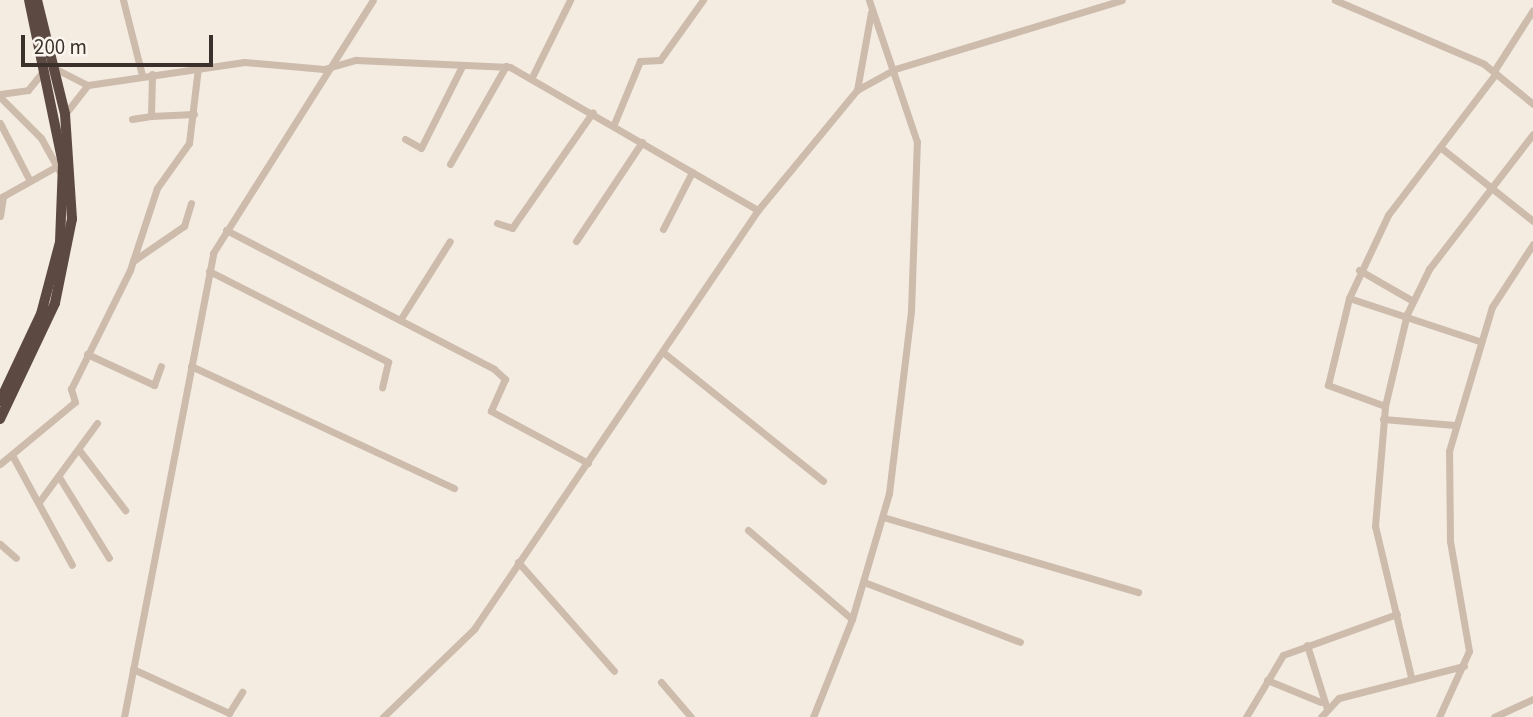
<!DOCTYPE html>
<style>
body{margin:0}
#map{position:relative;width:1533px;height:717px;overflow:hidden;background:#f4ebe1;font-family:"Source Sans 3",sans-serif}
div>[style]{position:absolute}
.minor>*{height:7px;margin:-3.5px;padding:0 3.5px;transform-origin:3.5px;border-radius:3.5px;background:#cdbbac}
.highway>*{height:10px;margin:-5px;padding:0 5px;transform-origin:5px;border-radius:5px;background:#5c4a42}
span{translate:-50% -50%;white-space:nowrap;text-align:center;line-height:1.15;-webkit-text-stroke:5px #fbf5ee;paint-order:stroke}
.scale{position:absolute;left:21px;top:35px;width:192px;height:32px;box-sizing:border-box;border:4px solid #3b302b;border-top:0;padding-left:9px;font-size:21px;line-height:24px;white-space:nowrap;color:#3b302b;-webkit-text-stroke:5px #fbf5ee;paint-order:stroke}
</style>
<div id="map">
<div class="minor">
<i style="left:123px;top:0;width:77px;rotate:75.8deg"></i>
<i style="left:1335px;top:0;width:162px;rotate:23.2deg"></i>
<i style="left:1484px;top:64px;width:63px;rotate:39.2deg"></i>
<i style="left:54px;top:68px;width:38px;rotate:27deg"></i>
<i style="left:88px;top:85px;width:158px;rotate:-8.4deg"></i>
<i style="left:244px;top:62px;width:80px;rotate:5deg"></i>
<i style="left:324px;top:69px;width:33px;rotate:-16deg"></i>
<i style="left:356px;top:60px;width:154px;rotate:2.6deg"></i>
<i style="left:510px;top:67px;width:286px;rotate:30deg"></i>
<i style="left:758px;top:210px;width:156px;rotate:-50.5deg"></i>
<i style="left:857px;top:90px;width:43px;rotate:-28.9deg"></i>
<i style="left:895px;top:69px;width:237px;rotate:-16.9deg"></i>
<i style="left:1494px;top:71px;width:72px;rotate:-57.4deg"></i>
<i style="left:532px;top:77px;width:86px;rotate:-63.7deg"></i>
<i style="left:857px;top:90px;width:79px;rotate:-79.8deg"></i>
<i style="left:0;top:94px;width:28px;rotate:-8deg"></i>
<i style="left:28px;top:90px;width:26px;rotate:-51deg"></i>
<i style="left:0;top:97px;width:58px;rotate:45deg"></i>
<i style="left:41px;top:138px;width:41px;rotate:60.9deg"></i>
<i style="left:65px;top:114px;width:37px;rotate:-52deg"></i>
<i style="left:151px;top:116px;width:43px;rotate:-2.7deg"></i>
<i style="left:132px;top:119px;width:19px;rotate:-9deg"></i>
<i style="left:151px;top:116px;width:42px;rotate:-88.6deg"></i>
<i style="left:0;top:123px;width:65px;rotate:62.7deg"></i>
<i style="left:614px;top:124px;width:68px;rotate:-67.6deg"></i>
<i style="left:640px;top:61px;width:20px;rotate:-3deg"></i>
<i style="left:660px;top:60px;width:74px;rotate:-54.4deg"></i>
<i style="left:405px;top:139px;width:18px;rotate:29deg"></i>
<i style="left:421px;top:148px;width:92px;rotate:-63.4deg"></i>
<i style="left:1440px;top:147px;width:119px;rotate:38.5deg"></i>
<i style="left:450px;top:164px;width:113px;rotate:-60.3deg"></i>
<i style="left:0;top:198px;width:65px;rotate:-29.3deg"></i>
<i style="left:0;top:216px;width:20px;rotate:-81deg"></i>
<i style="left:497px;top:223px;width:16px;rotate:18deg"></i>
<i style="left:512px;top:228px;width:141px;rotate:-55.1deg"></i>
<i style="left:663px;top:229px;width:64px;rotate:-63deg"></i>
<i style="left:226px;top:230px;width:302px;rotate:27.4deg"></i>
<i style="left:494px;top:369px;width:15px;rotate:42deg"></i>
<i style="left:505px;top:379px;width:35px;rotate:114deg"></i>
<i style="left:491px;top:411px;width:110px;rotate:28.2deg"></i>
<i style="left:576px;top:241px;width:119px;rotate:-56.3deg"></i>
<i style="left:133px;top:261px;width:62px;rotate:-34.5deg"></i>
<i style="left:184px;top:226px;width:24px;rotate:-73deg"></i>
<i style="left:1359px;top:270px;width:62px;rotate:29.9deg"></i>
<i style="left:209px;top:271px;width:201px;rotate:26.9deg"></i>
<i style="left:388px;top:362px;width:26px;rotate:103deg"></i>
<i style="left:1349px;top:298px;width:137px;rotate:18.3deg"></i>
<i style="left:400px;top:320px;width:93px;rotate:-57.7deg"></i>
<i style="left:664px;top:353px;width:204px;rotate:38.8deg"></i>
<i style="left:87px;top:354px;width:74px;rotate:24.8deg"></i>
<i style="left:154px;top:385px;width:20px;rotate:-70deg"></i>
<i style="left:191px;top:366px;width:290px;rotate:24.9deg"></i>
<i style="left:1385px;top:406px;width:61px;rotate:-159.8deg"></i>
<i style="left:1328px;top:385px;width:89px;rotate:-76.4deg"></i>
<i style="left:1349px;top:298px;width:92px;rotate:-64.8deg"></i>
<i style="left:1388px;top:215px;width:178px;rotate:-52.7deg"></i>
<i style="left:1383px;top:419px;width:72px;rotate:4.8deg"></i>
<i style="left:79px;top:450px;width:76px;rotate:52.5deg"></i>
<i style="left:12px;top:455px;width:125px;rotate:61.4deg"></i>
<i style="left:0;top:464px;width:97px;rotate:-39.6deg"></i>
<i style="left:75px;top:402px;width:14px;rotate:-107deg"></i>
<i style="left:71px;top:389px;width:133px;rotate:-63.6deg"></i>
<i style="left:130px;top:270px;width:86px;rotate:-71.8deg"></i>
<i style="left:157px;top:188px;width:55px;rotate:-54.6deg"></i>
<i style="left:189px;top:143px;width:76px;rotate:-83.2deg"></i>
<i style="left:59px;top:477px;width:95px;rotate:58.3deg"></i>
<i style="left:39px;top:502px;width:98px;rotate:-53.7deg"></i>
<i style="left:883px;top:517px;width:266px;rotate:16.4deg"></i>
<i style="left:748px;top:530px;width:137px;rotate:40.6deg"></i>
<i style="left:0;top:544px;width:21px;rotate:41deg"></i>
<i style="left:518px;top:562px;width:145px;rotate:48.6deg"></i>
<i style="left:864px;top:582px;width:167px;rotate:21deg"></i>
<i style="left:1307px;top:645px;width:67px;rotate:72.6deg"></i>
<i style="left:133px;top:669px;width:106px;rotate:24.6deg"></i>
<i style="left:229px;top:713px;width:25px;rotate:-58deg"></i>
<i style="left:1411px;top:677px;width:155px;rotate:-103.4deg"></i>
<i style="left:1375px;top:526px;width:120px;rotate:-85.2deg"></i>
<i style="left:1385px;top:406px;width:95px;rotate:-76.6deg"></i>
<i style="left:1407px;top:314px;width:50px;rotate:-63.9deg"></i>
<i style="left:1429px;top:269px;width:170px;rotate:-52.4deg"></i>
<i style="left:1267px;top:680px;width:58px;rotate:22.2deg"></i>
<i style="left:661px;top:682px;width:46px;rotate:49.4deg"></i>
<i style="left:124px;top:717px;width:472px;rotate:-79.1deg"></i>
<i style="left:213px;top:253px;width:299px;rotate:-57.7deg"></i>
<i style="left:383px;top:717px;width:127px;rotate:-44deg"></i>
<i style="left:474px;top:629px;width:506px;rotate:-55.87deg"></i>
<i style="left:813px;top:717px;width:105px;rotate:-68.3deg"></i>
<i style="left:852px;top:619px;width:131px;rotate:-73.6deg"></i>
<i style="left:889px;top:493px;width:183px;rotate:-83.1deg"></i>
<i style="left:911px;top:311px;width:169px;rotate:-88deg"></i>
<i style="left:917px;top:142px;width:150px;rotate:-108.7deg"></i>
<i style="left:1246px;top:717px;width:72px;rotate:-59.2deg"></i>
<i style="left:1283px;top:655px;width:121px;rotate:-19.8deg"></i>
<i style="left:1321px;top:717px;width:26px;rotate:-47deg"></i>
<i style="left:1339px;top:698px;width:129px;rotate:-14.4deg"></i>
<i style="left:1439px;top:717px;width:72px;rotate:-65.6deg"></i>
<i style="left:1469px;top:651px;width:112px;rotate:-99.8deg"></i>
<i style="left:1450px;top:541px;width:90px;rotate:-90.6deg"></i>
<i style="left:1449px;top:451px;width:150px;rotate:-73.4deg"></i>
<i style="left:1492px;top:307px;width:75px;rotate:-56.9deg"></i>
<i style="left:1494px;top:717px;width:43px;rotate:-24.8deg"></i>
</div>
<div class="highway">
<i style="left:0;top:401px;width:96px;rotate:-64.8deg"></i>
<i style="left:41px;top:314px;width:74px;rotate:-75.2deg"></i>
<i style="left:60px;top:242px;width:78px;rotate:-87.8deg"></i>
<i style="left:63px;top:164px;width:167px;rotate:-101.7deg"></i>
<i style="left:0;top:419px;width:128px;rotate:-64.6deg"></i>
<i style="left:55px;top:303px;width:86px;rotate:-78.6deg"></i>
<i style="left:72px;top:219px;width:105px;rotate:-93.8deg"></i>
<i style="left:65px;top:114px;width:117px;rotate:-103.8deg"></i>
</div>
<div class="scale">200 m</div>
</div>
